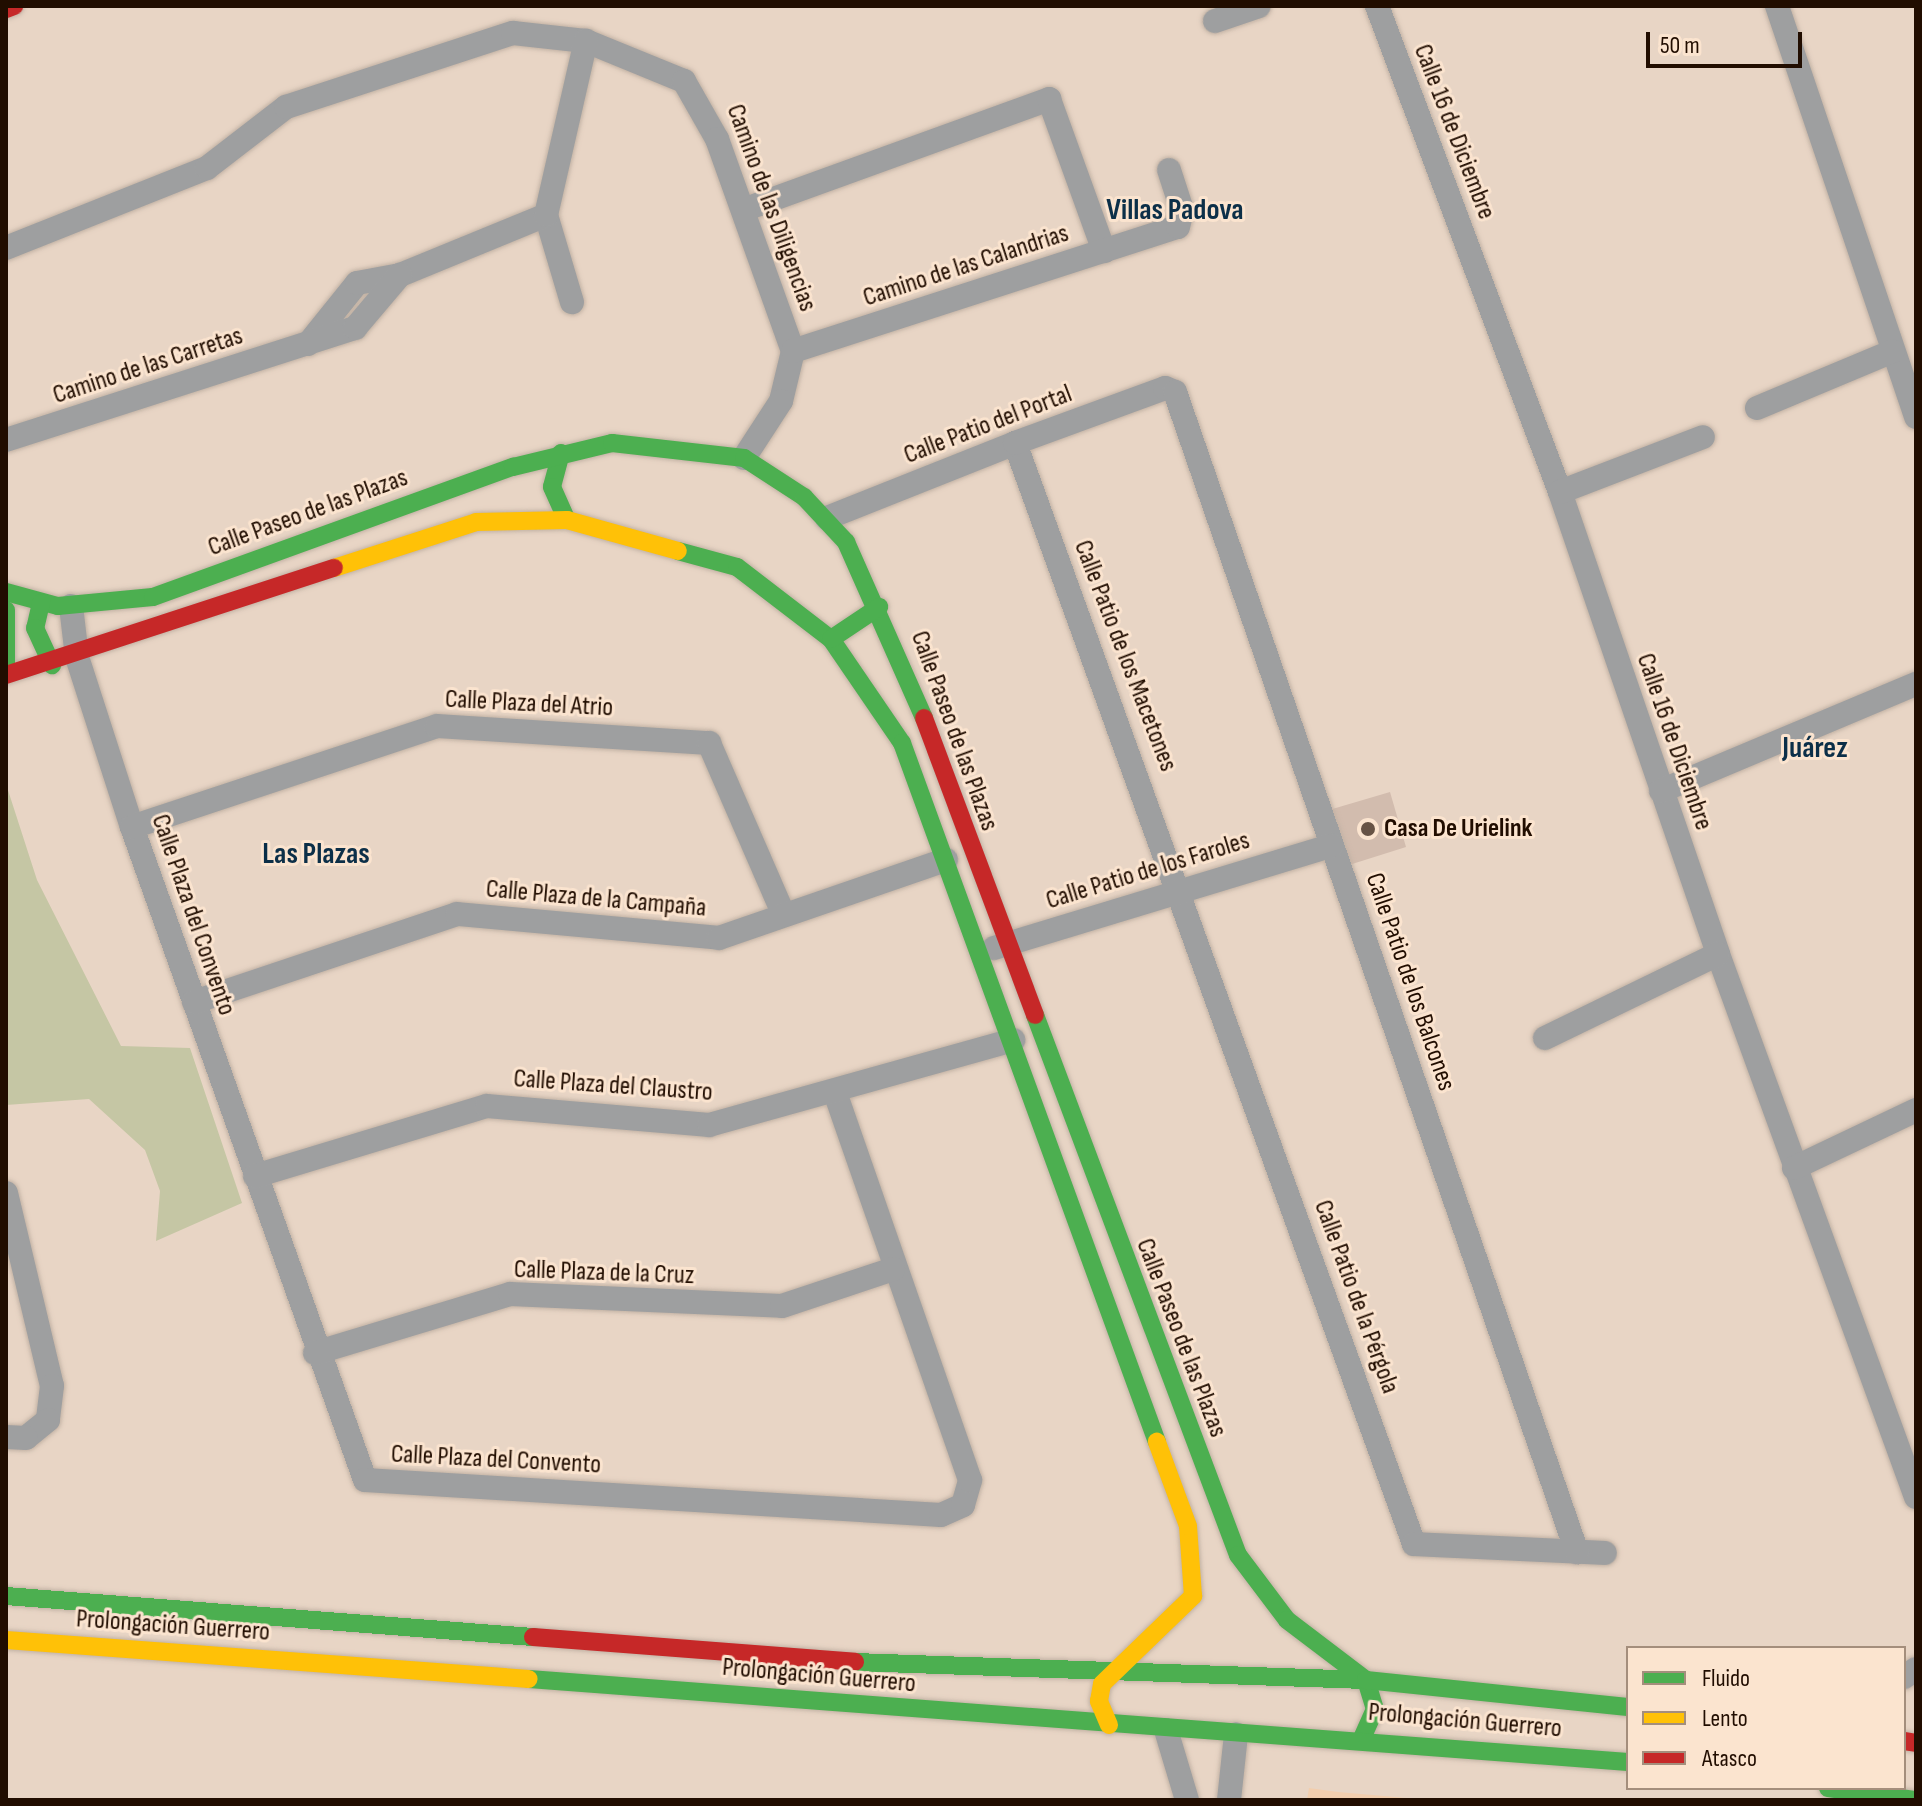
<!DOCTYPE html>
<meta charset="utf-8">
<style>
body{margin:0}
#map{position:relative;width:1922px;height:1806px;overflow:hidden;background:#e8d5c5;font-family:"Sofia Sans Condensed",sans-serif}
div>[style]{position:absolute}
.built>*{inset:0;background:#f2ceae}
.green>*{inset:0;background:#c5c6a4}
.building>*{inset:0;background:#d2bcae}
.roads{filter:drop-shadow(0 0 2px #c2b2a4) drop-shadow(0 0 2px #c2b2a4)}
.street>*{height:24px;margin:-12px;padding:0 12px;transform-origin:12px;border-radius:12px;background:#9e9fa0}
.fast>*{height:18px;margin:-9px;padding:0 9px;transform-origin:9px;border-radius:9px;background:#4caf50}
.slow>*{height:18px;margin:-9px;padding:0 9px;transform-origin:9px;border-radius:9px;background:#ffc107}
.jam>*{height:18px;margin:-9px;padding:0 9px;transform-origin:9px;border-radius:9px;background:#c62828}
.dots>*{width:22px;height:22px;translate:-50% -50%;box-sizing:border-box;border:4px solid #fbe4cf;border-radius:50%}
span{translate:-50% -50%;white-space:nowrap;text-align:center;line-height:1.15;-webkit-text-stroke:6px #fbe4cf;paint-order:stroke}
.street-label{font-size:26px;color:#210d00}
.poi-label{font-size:26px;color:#210d00;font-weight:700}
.left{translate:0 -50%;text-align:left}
.quarter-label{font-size:30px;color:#0c2f48;font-weight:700}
.frame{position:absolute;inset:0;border:8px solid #210d00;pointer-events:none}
.legend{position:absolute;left:1626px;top:1646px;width:280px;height:144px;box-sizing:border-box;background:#fbe4cf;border:2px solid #a48e7c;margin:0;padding:10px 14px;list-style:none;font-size:24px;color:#210d00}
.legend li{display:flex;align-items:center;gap:16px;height:40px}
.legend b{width:40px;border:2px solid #a48e7c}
.scale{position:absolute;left:1646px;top:32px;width:156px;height:36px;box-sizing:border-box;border:4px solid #210d00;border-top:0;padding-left:10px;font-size:24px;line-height:28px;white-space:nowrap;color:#210d00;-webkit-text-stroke:6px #fbe4cf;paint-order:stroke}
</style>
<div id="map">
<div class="built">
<i style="clip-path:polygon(1309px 1788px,1338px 1792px,1429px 1800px,1307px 1800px)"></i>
</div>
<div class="green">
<i style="clip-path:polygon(6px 784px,37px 880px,121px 1046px,190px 1048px,242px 1203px,156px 1241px,160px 1191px,145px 1150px,89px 1099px,6px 1105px)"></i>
</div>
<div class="building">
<i style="clip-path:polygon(1390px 792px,1406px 847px,1349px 865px,1329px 810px)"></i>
</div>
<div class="roads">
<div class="street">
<i style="left:1377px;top:6px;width:519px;rotate:69.37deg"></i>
<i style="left:1560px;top:492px;width:488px;rotate:71.1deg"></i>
<i style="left:1718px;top:954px;width:578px;rotate:69.97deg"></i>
<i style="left:1777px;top:6px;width:434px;rotate:71.3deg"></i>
<i style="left:1215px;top:21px;width:46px;rotate:-18.8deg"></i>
<i style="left:743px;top:210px;width:326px;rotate:-19.9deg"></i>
<i style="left:1049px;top:99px;width:162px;rotate:70.1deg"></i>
<i style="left:546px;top:215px;width:91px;rotate:73.4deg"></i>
<i style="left:6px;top:248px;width:216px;rotate:-21.7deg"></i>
<i style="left:207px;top:168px;width:100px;rotate:-37.7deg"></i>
<i style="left:286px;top:107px;width:239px;rotate:-18.1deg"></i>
<i style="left:513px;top:33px;width:73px;rotate:6.3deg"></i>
<i style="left:586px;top:41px;width:106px;rotate:22.2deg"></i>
<i style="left:684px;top:81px;width:67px;rotate:60.4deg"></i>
<i style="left:717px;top:139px;width:225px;rotate:70.3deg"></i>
<i style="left:793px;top:351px;width:51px;rotate:103.5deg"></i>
<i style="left:781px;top:401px;width:68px;rotate:123deg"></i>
<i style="left:308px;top:344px;width:78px;rotate:-51.2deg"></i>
<i style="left:357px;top:283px;width:44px;rotate:-10.5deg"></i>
<i style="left:400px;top:275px;width:158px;rotate:-22.3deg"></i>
<i style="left:546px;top:215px;width:179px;rotate:-77.1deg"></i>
<i style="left:793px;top:351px;width:404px;rotate:-17.9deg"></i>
<i style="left:1178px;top:227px;width:17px;rotate:-77deg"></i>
<i style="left:1182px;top:210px;width:42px;rotate:-108deg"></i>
<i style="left:1757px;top:408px;width:147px;rotate:-22.7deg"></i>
<i style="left:6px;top:440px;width:367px;rotate:-17.8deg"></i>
<i style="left:355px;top:328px;width:70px;rotate:-49.7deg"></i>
<i style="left:1015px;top:443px;width:1171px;rotate:70.08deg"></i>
<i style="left:1414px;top:1544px;width:191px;rotate:2.7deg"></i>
<i style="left:1560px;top:492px;width:153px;rotate:-21deg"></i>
<i style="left:827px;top:518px;width:202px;rotate:-21.7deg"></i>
<i style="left:1015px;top:443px;width:160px;rotate:-20.1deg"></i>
<i style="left:1165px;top:388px;width:11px;rotate:22deg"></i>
<i style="left:1175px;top:392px;width:1228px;rotate:70.89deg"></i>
<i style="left:71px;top:606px;width:51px;rotate:83.3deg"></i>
<i style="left:77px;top:657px;width:179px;rotate:72.1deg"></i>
<i style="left:132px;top:827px;width:693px;rotate:70.36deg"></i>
<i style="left:365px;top:1480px;width:577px;rotate:3.48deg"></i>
<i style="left:941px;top:1515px;width:24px;rotate:-24deg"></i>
<i style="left:963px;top:1505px;width:26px;rotate:-74deg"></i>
<i style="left:970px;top:1480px;width:410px;rotate:-109.2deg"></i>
<i style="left:1661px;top:791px;width:277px;rotate:-22.8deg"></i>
<i style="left:132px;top:827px;width:321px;rotate:-18.3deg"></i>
<i style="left:437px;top:726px;width:273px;rotate:3.6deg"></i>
<i style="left:709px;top:743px;width:183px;rotate:66.5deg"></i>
<i style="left:994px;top:948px;width:353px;rotate:-16.9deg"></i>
<i style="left:194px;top:1002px;width:277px;rotate:-18.5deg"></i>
<i style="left:457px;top:914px;width:263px;rotate:5.2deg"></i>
<i style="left:719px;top:938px;width:240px;rotate:-19deg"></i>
<i style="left:1545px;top:1038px;width:192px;rotate:-25.9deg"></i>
<i style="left:1794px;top:1168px;width:135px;rotate:-25.4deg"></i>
<i style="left:255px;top:1176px;width:242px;rotate:-16.8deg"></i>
<i style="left:487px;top:1106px;width:223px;rotate:4.9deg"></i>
<i style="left:709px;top:1125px;width:316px;rotate:-15.6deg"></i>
<i style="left:6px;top:1193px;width:198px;rotate:76.6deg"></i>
<i style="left:52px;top:1386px;width:34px;rotate:97deg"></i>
<i style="left:48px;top:1420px;width:28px;rotate:141deg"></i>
<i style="left:26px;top:1438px;width:20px;rotate:-177deg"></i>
<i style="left:315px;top:1353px;width:204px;rotate:-16.8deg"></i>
<i style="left:510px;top:1294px;width:272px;rotate:2.5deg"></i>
<i style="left:782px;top:1306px;width:117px;rotate:-18.4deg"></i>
<i style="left:1904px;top:1677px;width:14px;rotate:-34deg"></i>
<i style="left:1166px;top:1730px;width:73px;rotate:73.3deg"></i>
<i style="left:1229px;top:1800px;width:66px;rotate:-83.9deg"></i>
</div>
<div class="fast">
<i style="left:561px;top:453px;width:35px;rotate:105deg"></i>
<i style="left:552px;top:487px;width:36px;rotate:66deg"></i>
<i style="left:678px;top:551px;width:61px;rotate:15.2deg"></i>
<i style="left:737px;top:567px;width:118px;rotate:37.5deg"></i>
<i style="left:831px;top:639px;width:126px;rotate:55.7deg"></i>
<i style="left:902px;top:743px;width:744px;rotate:69.96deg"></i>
<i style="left:6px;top:592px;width:54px;rotate:15.1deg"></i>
<i style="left:58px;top:606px;width:95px;rotate:-5.4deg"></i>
<i style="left:153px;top:597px;width:383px;rotate:-19.9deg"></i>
<i style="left:513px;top:467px;width:102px;rotate:-13.6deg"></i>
<i style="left:612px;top:443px;width:133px;rotate:6.5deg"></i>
<i style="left:744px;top:458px;width:72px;rotate:33deg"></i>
<i style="left:804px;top:497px;width:62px;rotate:47deg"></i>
<i style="left:846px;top:542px;width:193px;rotate:66.1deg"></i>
<i style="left:41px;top:603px;width:26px;rotate:103deg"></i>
<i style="left:35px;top:628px;width:41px;rotate:65.3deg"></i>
<i style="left:6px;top:610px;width:60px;rotate:90deg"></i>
<i style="left:831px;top:639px;width:58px;rotate:-33.7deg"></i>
<i style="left:1035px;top:1015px;width:577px;rotate:69.4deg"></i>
<i style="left:1238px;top:1555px;width:81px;rotate:53deg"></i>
<i style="left:1287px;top:1620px;width:99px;rotate:37.2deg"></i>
<i style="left:1366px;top:1680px;width:30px;rotate:73deg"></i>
<i style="left:1375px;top:1709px;width:32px;rotate:114deg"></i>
<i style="left:6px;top:1596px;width:529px;rotate:4.45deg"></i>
<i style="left:855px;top:1662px;width:511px;rotate:2.02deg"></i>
<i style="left:1366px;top:1680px;width:263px;rotate:5.9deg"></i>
<i style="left:529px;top:1679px;width:1102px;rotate:4.32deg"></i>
<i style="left:1828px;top:1788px;width:89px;rotate:7.8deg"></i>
</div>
<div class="slow">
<i style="left:334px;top:568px;width:149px;rotate:-17.9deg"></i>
<i style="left:476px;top:522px;width:91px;rotate:-1.3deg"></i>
<i style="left:567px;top:520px;width:115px;rotate:15.6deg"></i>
<i style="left:6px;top:1640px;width:524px;rotate:4.26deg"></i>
<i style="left:1109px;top:1725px;width:26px;rotate:-113deg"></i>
<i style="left:1099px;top:1701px;width:17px;rotate:-80deg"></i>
<i style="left:1102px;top:1684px;width:127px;rotate:-44deg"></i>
<i style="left:1193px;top:1596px;width:70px;rotate:-94.1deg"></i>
<i style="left:1188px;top:1526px;width:90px;rotate:-110.3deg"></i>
</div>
<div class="jam">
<i style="left:6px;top:9px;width:9px;rotate:-21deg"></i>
<i style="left:6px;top:675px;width:345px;rotate:-18.1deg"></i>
<i style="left:924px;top:718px;width:317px;rotate:69.5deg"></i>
<i style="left:533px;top:1637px;width:323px;rotate:4.4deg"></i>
<i style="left:1904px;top:1741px;width:12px;rotate:9deg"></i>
</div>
</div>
<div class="dots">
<i style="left:1368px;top:829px;background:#675345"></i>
</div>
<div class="street-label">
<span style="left:1454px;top:132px;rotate:69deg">Calle 16 de Diciembre</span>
<span style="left:771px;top:208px;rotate:70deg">Camino de las Diligencias</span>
<span style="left:966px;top:266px;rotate:-18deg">Camino de las Calandrias</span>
<span style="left:148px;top:366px;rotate:-18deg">Camino de las Carretas</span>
<span style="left:988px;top:425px;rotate:-21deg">Calle Patio del Portal</span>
<span style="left:308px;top:513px;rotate:-20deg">Calle Paseo de las Plazas</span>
<span style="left:1125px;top:656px;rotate:69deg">Calle Patio de los Macetones</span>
<span style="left:529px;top:704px;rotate:3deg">Calle Plaza del Atrio</span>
<span style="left:954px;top:731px;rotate:70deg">Calle Paseo de las Plazas</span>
<span style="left:1674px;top:742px;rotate:71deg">Calle 16 de Diciembre</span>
<span style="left:1148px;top:871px;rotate:-17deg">Calle Patio de los Faroles</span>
<span style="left:596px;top:899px;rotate:5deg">Calle Plaza de la Campaña</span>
<span style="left:193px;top:915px;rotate:71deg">Calle Plaza del Convento</span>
<span style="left:1410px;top:982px;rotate:71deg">Calle Patio de los Balcones</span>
<span style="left:613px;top:1086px;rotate:4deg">Calle Plaza del Claustro</span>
<span style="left:604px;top:1273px;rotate:2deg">Calle Plaza de la Cruz</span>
<span style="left:1356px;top:1297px;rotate:70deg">Calle Patio de la Pérgola</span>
<span style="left:1181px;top:1338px;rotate:69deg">Calle Paseo de las Plazas</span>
<span style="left:496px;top:1460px;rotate:3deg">Calle Plaza del Convento</span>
<span style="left:173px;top:1626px;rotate:4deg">Prolongación Guerrero</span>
<span style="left:819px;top:1676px;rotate:5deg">Prolongación Guerrero</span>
<span style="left:1465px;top:1721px;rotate:5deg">Prolongación Guerrero</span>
</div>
<div class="poi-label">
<span class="left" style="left:1384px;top:829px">Casa De Urielink</span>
</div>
<div class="quarter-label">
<span style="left:1175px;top:210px">Villas Padova</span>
<span style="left:1815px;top:748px">Juárez</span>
<span style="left:316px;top:854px">Las Plazas</span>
</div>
<div class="frame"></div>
<ul class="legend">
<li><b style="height:10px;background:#4caf50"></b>Fluido</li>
<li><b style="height:10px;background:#ffc107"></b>Lento</li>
<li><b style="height:10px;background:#c62828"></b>Atasco</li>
</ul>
<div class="scale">50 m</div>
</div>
